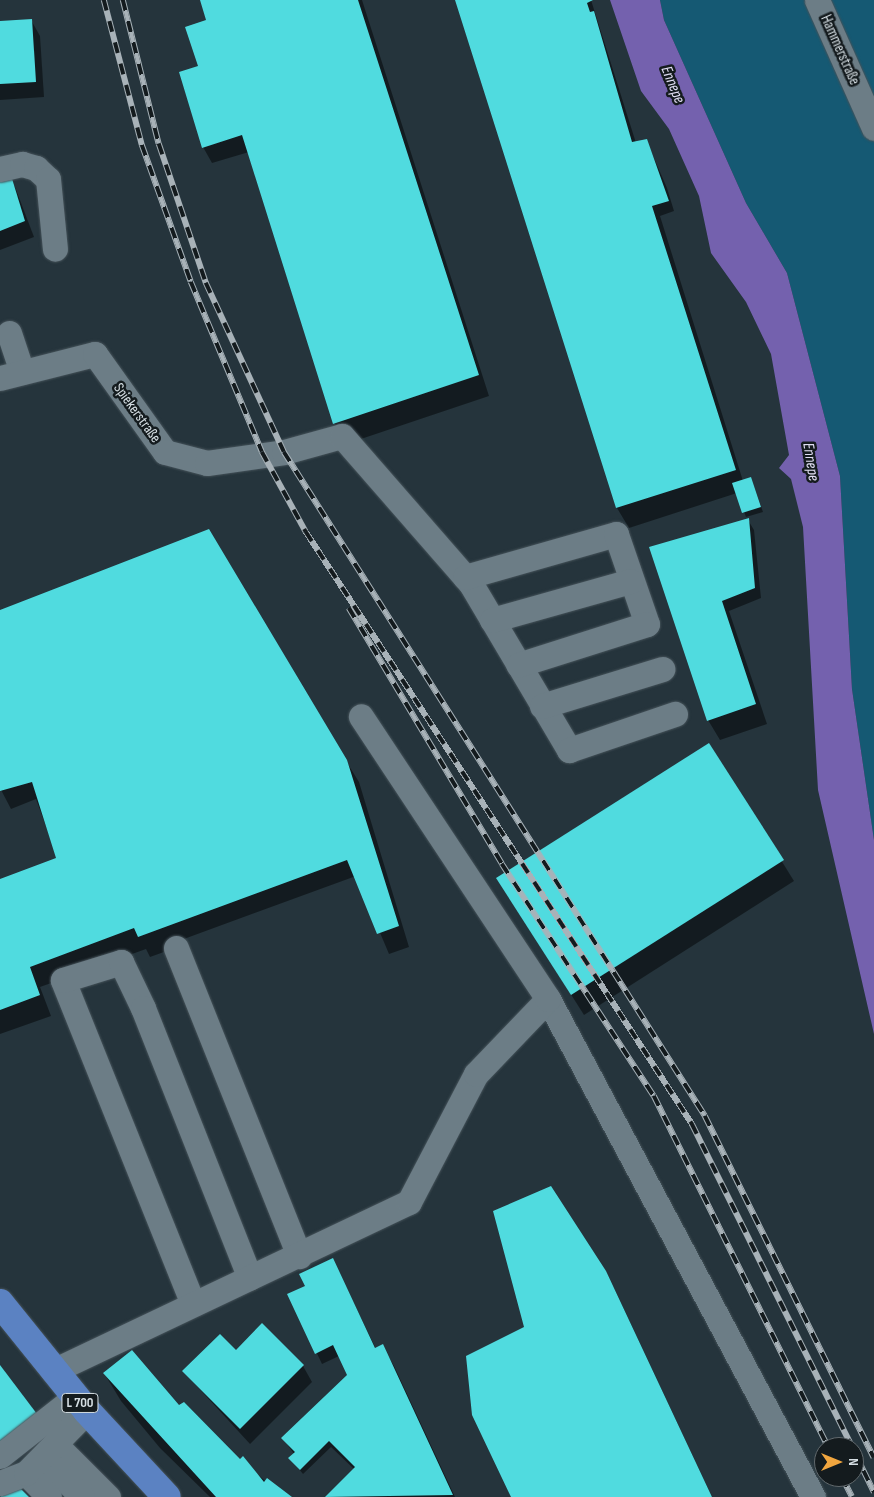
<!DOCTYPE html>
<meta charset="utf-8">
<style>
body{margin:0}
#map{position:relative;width:874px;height:1497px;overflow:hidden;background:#25343c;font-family:"Sofia Sans Condensed",sans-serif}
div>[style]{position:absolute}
.green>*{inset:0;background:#155973}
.water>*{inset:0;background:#7461ae}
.shadow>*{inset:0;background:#0007}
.building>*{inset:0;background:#50dbdf}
.roads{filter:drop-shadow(0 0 1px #455259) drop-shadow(0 0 1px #455259)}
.minor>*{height:25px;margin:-12.5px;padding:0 12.5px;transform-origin:12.5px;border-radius:12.5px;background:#6c7d86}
.major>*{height:28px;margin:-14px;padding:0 14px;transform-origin:14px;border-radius:14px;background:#5b82c2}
.rail>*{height:5.5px;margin-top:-2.75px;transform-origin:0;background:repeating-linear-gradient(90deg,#141b1e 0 11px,#a8b2b8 0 22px);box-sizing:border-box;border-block:1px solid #a8b2b8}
span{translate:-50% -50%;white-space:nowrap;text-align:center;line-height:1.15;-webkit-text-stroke:5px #141b1e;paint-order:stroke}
.shield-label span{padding:1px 4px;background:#141b1e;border:1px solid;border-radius:4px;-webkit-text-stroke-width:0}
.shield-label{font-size:14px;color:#d5dee3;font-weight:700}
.street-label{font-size:15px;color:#d5dee3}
.water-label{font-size:16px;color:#e1def3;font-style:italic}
.north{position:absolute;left:814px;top:1437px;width:50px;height:50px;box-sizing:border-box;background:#141b1e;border:1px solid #61696d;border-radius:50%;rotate:90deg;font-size:14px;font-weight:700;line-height:20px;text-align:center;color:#d5dee3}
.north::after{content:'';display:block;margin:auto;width:18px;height:22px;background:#f1a63f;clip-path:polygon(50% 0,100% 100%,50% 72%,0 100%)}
</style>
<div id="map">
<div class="green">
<i style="clip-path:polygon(660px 0,874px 0,874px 840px,852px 689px,840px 476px,787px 273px,746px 203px,664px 20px)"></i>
</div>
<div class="water">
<i style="clip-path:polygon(610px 0,660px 0,664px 20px,746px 203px,787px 273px,840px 476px,852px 689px,874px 840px,874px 1034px,818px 790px,803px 527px,791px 479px,779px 468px,789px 455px,771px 354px,746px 302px,711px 253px,699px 196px,669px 129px,641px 91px)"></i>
</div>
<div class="shadow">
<i style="clip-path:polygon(201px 0,362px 0,489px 396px,346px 444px,335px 424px,249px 152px,212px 163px,203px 147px,199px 67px,208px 27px)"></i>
<i style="clip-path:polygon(456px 0,591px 0,636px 143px,646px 140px,667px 188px,674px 211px,660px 216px,743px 481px,751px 478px,763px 512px,746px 517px,737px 493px,629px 528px,617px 508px)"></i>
<i style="clip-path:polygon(31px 20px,40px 36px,44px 97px,0 100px,0 22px)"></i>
<i style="clip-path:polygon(10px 174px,34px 237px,0 250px,0 177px)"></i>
<i style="clip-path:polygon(748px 520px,754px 530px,761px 598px,729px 611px,767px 724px,720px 740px,708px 720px,650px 548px)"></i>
<i style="clip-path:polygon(0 611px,346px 761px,359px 782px,409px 947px,389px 954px,356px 876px,173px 943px,175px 948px,150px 957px,146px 949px,40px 987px,51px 1016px,0 1034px,0 880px,58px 859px,36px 799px,11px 809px,0 788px)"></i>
<i style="clip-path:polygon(709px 744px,794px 881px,584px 1015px,510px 898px)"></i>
<i style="clip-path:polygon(333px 1260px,376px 1349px,382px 1345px,394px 1366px,455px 1497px,327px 1497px,355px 1470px,331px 1447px,303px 1474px,290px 1458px,294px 1454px,283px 1438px,349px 1375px,339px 1356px,322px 1364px,289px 1295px,307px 1287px)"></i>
<i style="clip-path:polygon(605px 1272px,614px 1288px,712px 1497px,512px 1497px,526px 1327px)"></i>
<i style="clip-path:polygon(262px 1325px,303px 1366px,312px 1382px,250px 1444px,184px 1372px,236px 1352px)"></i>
<i style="clip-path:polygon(104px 1373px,179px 1407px,284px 1497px,210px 1497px,160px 1448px,121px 1401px)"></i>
</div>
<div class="building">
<i style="clip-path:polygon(200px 0,358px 0,479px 375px,333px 424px,242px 135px,202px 148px,179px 72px,198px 66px,185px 27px,206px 20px)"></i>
<i style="clip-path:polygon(455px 0,593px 0,587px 3px,590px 12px,594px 11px,632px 142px,647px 139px,669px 201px,652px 206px,736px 470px,616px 508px)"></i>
<i style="clip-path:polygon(32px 19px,36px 82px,0 84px,0 21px)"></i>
<i style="clip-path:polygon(10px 172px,25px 221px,0 231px,0 175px)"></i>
<i style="clip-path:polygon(751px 477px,761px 507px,742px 513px,732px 483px)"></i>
<i style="clip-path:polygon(749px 518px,755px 588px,722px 601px,756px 704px,707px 721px,649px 547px)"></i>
<i style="clip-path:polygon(209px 529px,347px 760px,399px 926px,377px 934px,347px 860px,138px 937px,134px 928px,30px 967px,40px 995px,0 1010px,0 879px,56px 858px,32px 782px,0 791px,0 610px)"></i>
<i style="clip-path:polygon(709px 743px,784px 860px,571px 995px,496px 878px)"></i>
<i style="clip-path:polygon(551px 1186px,606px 1271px,712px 1497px,511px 1497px,472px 1415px,466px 1356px,524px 1327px,493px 1211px)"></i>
<i style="clip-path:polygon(333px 1258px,375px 1348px,383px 1344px,453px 1495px,325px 1497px,355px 1467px,329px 1441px,300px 1470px,288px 1458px,295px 1452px,281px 1438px,347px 1375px,333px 1345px,315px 1354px,287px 1294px,305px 1286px,299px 1274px)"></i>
<i style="clip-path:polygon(262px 1323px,304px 1365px,240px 1429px,182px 1371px,220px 1334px,236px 1350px)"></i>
<i style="clip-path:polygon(132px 1350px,179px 1405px,184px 1402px,240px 1459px,243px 1456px,264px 1482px,267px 1478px,292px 1497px,216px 1497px,103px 1373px)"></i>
<i style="clip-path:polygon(0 1365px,37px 1414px,0 1444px)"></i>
<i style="clip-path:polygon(15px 1483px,29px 1497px,0 1497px)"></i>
</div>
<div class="roads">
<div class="minor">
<i style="left:817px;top:0;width:140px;rotate:66deg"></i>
<i style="left:0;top:169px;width:23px;rotate:-13deg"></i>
<i style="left:22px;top:164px;width:15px;rotate:16deg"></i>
<i style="left:36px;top:168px;width:16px;rotate:43deg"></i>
<i style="left:48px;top:179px;width:70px;rotate:84.3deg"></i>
<i style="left:9px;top:333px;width:41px;rotate:71.6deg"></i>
<i style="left:0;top:378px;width:98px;rotate:-14.2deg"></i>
<i style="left:95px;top:354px;width:120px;rotate:54.5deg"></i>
<i style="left:165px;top:452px;width:43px;rotate:14.7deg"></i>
<i style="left:207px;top:463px;width:78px;rotate:-8.1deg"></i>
<i style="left:284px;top:452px;width:60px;rotate:-15.4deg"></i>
<i style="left:342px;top:436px;width:196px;rotate:48.9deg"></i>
<i style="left:471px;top:584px;width:193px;rotate:59.4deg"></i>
<i style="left:569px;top:750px;width:112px;rotate:-18.8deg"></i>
<i style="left:465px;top:577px;width:157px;rotate:-15.9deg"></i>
<i style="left:616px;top:534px;width:95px;rotate:71deg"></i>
<i style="left:647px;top:624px;width:135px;rotate:162.4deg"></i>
<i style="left:492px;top:620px;width:144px;rotate:-15.7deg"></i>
<i style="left:542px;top:706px;width:126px;rotate:-17.1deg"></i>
<i style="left:176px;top:948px;width:332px;rotate:68.2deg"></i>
<i style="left:548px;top:999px;width:564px;rotate:61.98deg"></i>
<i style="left:193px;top:1304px;width:349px;rotate:-111.9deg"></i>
<i style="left:63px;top:980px;width:61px;rotate:-17.2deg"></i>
<i style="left:121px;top:962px;width:51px;rotate:64.4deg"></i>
<i style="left:143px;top:1008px;width:290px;rotate:68.4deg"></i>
<i style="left:53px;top:1371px;width:394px;rotate:-25.4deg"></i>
<i style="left:409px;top:1202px;width:144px;rotate:-62.4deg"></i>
<i style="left:476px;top:1074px;width:104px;rotate:-46.2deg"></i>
<i style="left:548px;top:999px;width:339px;rotate:-123.5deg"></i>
<i style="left:55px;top:1444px;width:75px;rotate:45deg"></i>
<i style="left:0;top:1456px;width:95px;rotate:-38.2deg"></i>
<i style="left:43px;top:1457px;width:56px;rotate:45.7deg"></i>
<i style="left:26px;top:1473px;width:33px;rotate:46deg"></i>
<i style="left:0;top:1483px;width:28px;rotate:-21deg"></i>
<i style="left:26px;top:1473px;width:87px;rotate:-45.5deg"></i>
</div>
<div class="major">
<i style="left:0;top:1303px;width:139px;rotate:51.1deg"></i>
<i style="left:87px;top:1411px;width:117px;rotate:47.1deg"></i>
</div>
</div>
<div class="rail">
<i style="left:104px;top:0;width:150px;rotate:75.3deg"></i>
<i style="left:142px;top:145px;width:145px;rotate:70.3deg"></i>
<i style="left:191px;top:282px;width:184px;rotate:67.3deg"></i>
<i style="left:262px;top:452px;width:91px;rotate:61.2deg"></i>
<i style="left:306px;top:532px;width:707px;rotate:56.89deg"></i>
<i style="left:692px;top:1124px;width:360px;rotate:63.6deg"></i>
<i style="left:123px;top:0;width:148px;rotate:76deg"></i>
<i style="left:159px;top:144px;width:147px;rotate:71.3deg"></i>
<i style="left:206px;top:283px;width:186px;rotate:65.2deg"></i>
<i style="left:284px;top:452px;width:786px;rotate:57.62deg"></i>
<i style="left:705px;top:1116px;width:381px;rotate:63.7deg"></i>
<i style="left:349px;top:608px;width:298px;rotate:59.1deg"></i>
<i style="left:502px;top:864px;width:277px;rotate:56.8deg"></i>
<i style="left:654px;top:1096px;width:392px;rotate:63.6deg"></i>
<i style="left:854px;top:1451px;width:46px;rotate:64deg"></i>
<i style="left:842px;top:1477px;width:22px;rotate:63deg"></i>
</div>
<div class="shield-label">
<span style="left:80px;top:1403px">L 700</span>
</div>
<div class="street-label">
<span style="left:840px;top:50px;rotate:66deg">Hammerstraße</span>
<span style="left:137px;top:413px;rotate:54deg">Spiekerstraße</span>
</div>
<div class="water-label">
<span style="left:672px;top:85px;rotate:68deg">Ennepe</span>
<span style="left:810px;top:462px;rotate:81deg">Ennepe</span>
</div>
<div class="north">N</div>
</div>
